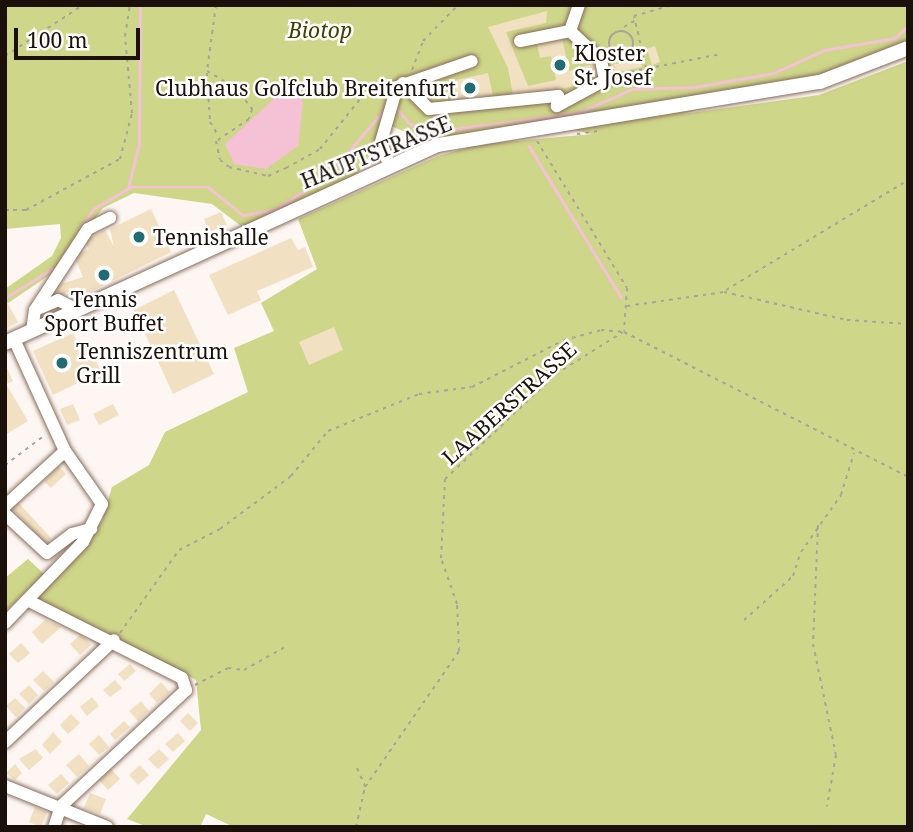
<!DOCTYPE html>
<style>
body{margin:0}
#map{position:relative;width:913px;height:832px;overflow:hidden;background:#fdf6f2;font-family:"Noto Serif",serif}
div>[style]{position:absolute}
.green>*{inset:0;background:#ced68a}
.water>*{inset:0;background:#f5c1d5}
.stream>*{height:2.5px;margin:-1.25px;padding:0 1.25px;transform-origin:1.25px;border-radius:1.25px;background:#f5c1d5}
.building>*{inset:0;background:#f1e0c1}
.path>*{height:2px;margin-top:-1px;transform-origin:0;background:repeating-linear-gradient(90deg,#aba29d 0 3.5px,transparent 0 8.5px)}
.path>.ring{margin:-1px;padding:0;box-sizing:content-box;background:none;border:2px solid #aba29d;border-radius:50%}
.roads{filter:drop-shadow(0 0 2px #876b59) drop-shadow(0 0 2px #876b59)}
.minor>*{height:12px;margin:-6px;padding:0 6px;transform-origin:6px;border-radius:6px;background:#fff}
.major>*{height:14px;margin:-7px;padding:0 7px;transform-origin:7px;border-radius:7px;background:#fff}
.dots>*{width:19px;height:19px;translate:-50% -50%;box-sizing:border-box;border:4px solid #fff;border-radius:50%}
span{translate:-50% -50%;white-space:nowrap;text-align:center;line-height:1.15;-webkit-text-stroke:5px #fff;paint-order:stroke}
.park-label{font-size:21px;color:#3e4200;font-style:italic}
.poi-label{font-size:21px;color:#1c110a}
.left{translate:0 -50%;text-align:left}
.right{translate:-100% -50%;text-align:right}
.street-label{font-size:21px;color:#1c110a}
.frame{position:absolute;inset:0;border:7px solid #1c110a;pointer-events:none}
.scale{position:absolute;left:14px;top:28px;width:126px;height:32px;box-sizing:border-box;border:4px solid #1c110a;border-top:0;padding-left:9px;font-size:21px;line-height:24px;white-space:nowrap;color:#1c110a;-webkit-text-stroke:5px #fff;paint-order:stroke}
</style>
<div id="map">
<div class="green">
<i style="clip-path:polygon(5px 5px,908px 5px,908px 46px,805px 82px,682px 114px,819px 95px,908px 61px,908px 827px,234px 827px,206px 814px,200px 827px,148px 827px,127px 819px,201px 730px,196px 680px,37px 599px,102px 521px,112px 487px,149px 465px,165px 432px,248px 392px,234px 348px,274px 331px,261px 303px,317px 269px,298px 219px,438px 156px,482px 144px,592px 134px,551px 125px,433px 144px,391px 126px,354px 178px,253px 235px,212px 204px,134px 193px,103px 208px,57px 270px,5px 305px,5px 289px,52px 256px,61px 238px,60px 224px,5px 229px)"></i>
<i style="clip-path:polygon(28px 559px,44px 574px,5px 612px,5px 578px)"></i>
</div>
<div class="water">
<i style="clip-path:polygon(281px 92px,298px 93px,303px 102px,298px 146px,266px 169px,234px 164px,225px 144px)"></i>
</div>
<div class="stream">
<i style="left:397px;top:108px;width:21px;rotate:51deg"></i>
<i style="left:410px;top:124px;width:36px;rotate:10deg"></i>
<i style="left:445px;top:130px;width:134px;rotate:-7.3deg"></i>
<i style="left:578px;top:113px;width:59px;rotate:-24deg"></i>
<i style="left:632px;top:89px;width:63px;rotate:-1.8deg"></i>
<i style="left:695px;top:87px;width:80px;rotate:-10deg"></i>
<i style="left:774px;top:73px;width:55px;rotate:-24.7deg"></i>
<i style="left:824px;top:50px;width:72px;rotate:-9.6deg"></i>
<i style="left:895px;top:38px;width:18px;rotate:-43deg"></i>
<i style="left:529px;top:146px;width:177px;rotate:58.6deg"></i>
<i style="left:128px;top:188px;width:45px;rotate:-76deg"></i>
<i style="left:139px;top:144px;width:139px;rotate:-89.6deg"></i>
<i style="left:72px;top:243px;width:40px;rotate:-58deg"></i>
<i style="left:93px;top:209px;width:44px;rotate:-30.1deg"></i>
<i style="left:131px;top:187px;width:77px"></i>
<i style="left:208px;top:187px;width:45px;rotate:38.7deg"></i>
<i style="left:243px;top:215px;width:32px;rotate:-9deg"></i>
<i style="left:275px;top:210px;width:64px;rotate:-32.9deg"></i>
<i style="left:329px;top:175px;width:92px;rotate:-49.9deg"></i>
<i style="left:5px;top:298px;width:61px;rotate:-31.6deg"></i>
</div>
<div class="building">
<i style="clip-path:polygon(547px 11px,546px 23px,506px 32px,528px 86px,556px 80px,551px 56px,540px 58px,537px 44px,562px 38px,569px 71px,596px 63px,600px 80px,514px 100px,508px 68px,488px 27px)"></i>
<i style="clip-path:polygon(655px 46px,660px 62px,652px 65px,647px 49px)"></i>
<i style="clip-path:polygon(640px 59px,642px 67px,612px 73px,610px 65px)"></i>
<i style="clip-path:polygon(488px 73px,493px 95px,452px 104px,447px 82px)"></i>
<i style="clip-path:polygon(151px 209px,171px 252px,82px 296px,78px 287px,60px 296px,55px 286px,83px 277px,74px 256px,89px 249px,85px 240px,105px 230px,114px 247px,110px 229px)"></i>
<i style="clip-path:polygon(221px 212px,227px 225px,209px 232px,204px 219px)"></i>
<i style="clip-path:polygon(291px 238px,298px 250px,305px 247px,313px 267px,257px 291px,261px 300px,228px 315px,209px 275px)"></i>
<i style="clip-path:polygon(174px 290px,214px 374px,173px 394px,134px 310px)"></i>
<i style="clip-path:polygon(8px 304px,18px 322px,5px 329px,5px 305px)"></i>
<i style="clip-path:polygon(334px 327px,343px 350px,309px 365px,299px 342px)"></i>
<i style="clip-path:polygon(73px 333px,80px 350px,89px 346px,105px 381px,96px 385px,94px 375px,53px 395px,33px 351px)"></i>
<i style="clip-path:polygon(5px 364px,13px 381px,6px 384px,28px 421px,5px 435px)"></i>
<i style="clip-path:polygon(73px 404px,80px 420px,67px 425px,60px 409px)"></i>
<i style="clip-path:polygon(113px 404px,119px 415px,99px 425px,93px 414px)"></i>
<i style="clip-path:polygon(59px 466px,66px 474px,51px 488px,44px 481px)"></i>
<i style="clip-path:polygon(17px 501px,51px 538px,41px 547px,42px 540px,11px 507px)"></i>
<i style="clip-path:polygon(45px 620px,61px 627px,42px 644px,32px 632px)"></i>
<i style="clip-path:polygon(81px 634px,91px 645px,80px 655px,70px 644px)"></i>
<i style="clip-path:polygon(21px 643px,30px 653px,18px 663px,9px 654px)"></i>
<i style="clip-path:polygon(130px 664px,136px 671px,124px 681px,118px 674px)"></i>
<i style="clip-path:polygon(43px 671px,54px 682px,44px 691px,33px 680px)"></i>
<i style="clip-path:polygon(115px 680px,122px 688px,110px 697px,103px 690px)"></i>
<i style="clip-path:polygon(161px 682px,170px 692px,157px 703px,149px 694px)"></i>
<i style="clip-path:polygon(29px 685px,38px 695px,29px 704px,19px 694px)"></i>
<i style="clip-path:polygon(92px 697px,99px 706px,87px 716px,80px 707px)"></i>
<i style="clip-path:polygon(15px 698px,25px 708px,16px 717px,6px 706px)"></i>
<i style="clip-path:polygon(141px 701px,149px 711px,138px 721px,129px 711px)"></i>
<i style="clip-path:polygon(188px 713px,198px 723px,190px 731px,180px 721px)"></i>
<i style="clip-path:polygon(71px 714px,80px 723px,68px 734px,60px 725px)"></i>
<i style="clip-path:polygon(124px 721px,130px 727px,115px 740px,110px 734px)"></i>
<i style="clip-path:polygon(53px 732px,62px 742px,50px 754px,42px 745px)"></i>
<i style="clip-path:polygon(178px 733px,185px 741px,173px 752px,165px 744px)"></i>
<i style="clip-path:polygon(99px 735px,109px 747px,99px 755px,89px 744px)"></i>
<i style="clip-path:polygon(36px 749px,43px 758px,29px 770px,19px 759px)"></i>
<i style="clip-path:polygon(159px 749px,169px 759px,158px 769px,148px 759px)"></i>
<i style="clip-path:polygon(79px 754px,89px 766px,77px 777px,66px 765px)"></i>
<i style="clip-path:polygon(15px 764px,22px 773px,15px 780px,6px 773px)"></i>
<i style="clip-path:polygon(140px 765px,149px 775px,138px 785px,129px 775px)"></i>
<i style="clip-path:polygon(111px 769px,120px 779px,108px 790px,99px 780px)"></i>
<i style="clip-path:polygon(61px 774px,69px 783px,57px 794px,48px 785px)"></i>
<i style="clip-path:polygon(90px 793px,106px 799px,100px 814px,84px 808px)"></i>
<i style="clip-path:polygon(35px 807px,47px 812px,41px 827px,29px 822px)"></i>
</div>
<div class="path">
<i style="left:216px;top:5px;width:67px;rotate:97.8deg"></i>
<i style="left:207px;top:71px;width:32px;rotate:30deg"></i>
<i style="left:235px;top:87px;width:28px;rotate:52deg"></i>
<i style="left:252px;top:109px;width:10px;rotate:107deg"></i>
<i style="left:249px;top:119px;width:40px;rotate:146deg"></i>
<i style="left:216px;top:141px;width:19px;rotate:78deg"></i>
<i style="left:220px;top:160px;width:11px;rotate:38deg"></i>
<i style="left:229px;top:167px;width:40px;rotate:13deg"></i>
<i style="left:268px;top:176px;width:20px;rotate:-24deg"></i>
<i style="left:286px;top:168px;width:39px;rotate:-29deg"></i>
<i style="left:320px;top:149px;width:78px;rotate:-51.2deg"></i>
<i style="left:369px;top:88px;width:17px;rotate:-13deg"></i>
<i style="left:624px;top:27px;width:12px;rotate:-31deg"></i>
<i class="ring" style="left:609px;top:31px;width:22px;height:22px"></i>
<i style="left:5px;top:56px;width:93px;rotate:-33.2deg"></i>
<i style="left:646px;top:68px;width:53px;rotate:-103deg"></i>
<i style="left:634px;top:16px;width:40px;rotate:-16deg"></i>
<i style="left:412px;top:70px;width:31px;rotate:-69deg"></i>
<i style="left:423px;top:41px;width:50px;rotate:-45.8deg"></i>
<i style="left:207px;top:73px;width:49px;rotate:86.5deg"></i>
<i style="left:210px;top:122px;width:17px;rotate:59deg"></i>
<i style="left:614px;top:75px;width:109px;rotate:-11.1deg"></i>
<i style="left:577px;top:134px;width:22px;rotate:-8deg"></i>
<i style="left:537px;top:141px;width:172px;rotate:58.5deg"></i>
<i style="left:627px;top:288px;width:43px;rotate:94deg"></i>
<i style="left:5px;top:210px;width:21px"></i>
<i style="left:26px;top:210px;width:107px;rotate:-28.5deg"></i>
<i style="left:120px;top:159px;width:48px;rotate:-75.4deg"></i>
<i style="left:132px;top:113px;width:77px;rotate:-95.2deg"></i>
<i style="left:125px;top:36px;width:31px;rotate:-81deg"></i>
<i style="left:726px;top:290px;width:213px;rotate:-31.1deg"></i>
<i style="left:627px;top:306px;width:98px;rotate:-8.2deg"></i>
<i style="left:724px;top:292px;width:126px;rotate:12.8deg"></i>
<i style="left:847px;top:320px;width:61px;rotate:3.8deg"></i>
<i style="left:5px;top:465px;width:50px;rotate:-36.9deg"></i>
<i style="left:818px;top:525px;width:119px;rotate:92.4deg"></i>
<i style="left:813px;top:644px;width:113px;rotate:78.3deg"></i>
<i style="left:836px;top:755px;width:52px;rotate:100deg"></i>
<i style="left:744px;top:620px;width:66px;rotate:-41.9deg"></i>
<i style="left:793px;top:576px;width:25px;rotate:-72deg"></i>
<i style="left:801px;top:552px;width:70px;rotate:-54.9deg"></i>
<i style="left:841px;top:495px;width:44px;rotate:-72.8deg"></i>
<i style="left:120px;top:633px;width:102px;rotate:-54.6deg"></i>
<i style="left:179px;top:550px;width:46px;rotate:-27.1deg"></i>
<i style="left:220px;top:529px;width:89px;rotate:-36.7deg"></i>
<i style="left:291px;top:476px;width:58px;rotate:-50.6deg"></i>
<i style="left:328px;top:431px;width:98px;rotate:-22.1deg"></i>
<i style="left:419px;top:394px;width:53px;rotate:-7.5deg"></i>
<i style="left:472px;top:387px;width:103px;rotate:-27.1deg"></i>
<i style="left:564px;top:340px;width:38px;rotate:-15deg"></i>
<i style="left:601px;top:330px;width:23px;rotate:5deg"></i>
<i style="left:624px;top:332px;width:319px;rotate:27deg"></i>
<i style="left:195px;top:685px;width:37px;rotate:-27deg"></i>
<i style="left:228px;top:668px;width:16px;rotate:7deg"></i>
<i style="left:244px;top:670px;width:47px;rotate:-29.3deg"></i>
<i style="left:357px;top:768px;width:20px;rotate:66deg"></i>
<i style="left:356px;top:827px;width:41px;rotate:-77.3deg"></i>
<i style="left:365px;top:787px;width:165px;rotate:-55.3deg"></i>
<i style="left:459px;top:651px;width:47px;rotate:-92.4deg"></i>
<i style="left:457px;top:604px;width:49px;rotate:-109.2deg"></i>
<i style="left:441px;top:558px;width:79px;rotate:-87.1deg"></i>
<i style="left:445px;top:479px;width:153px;rotate:-43.4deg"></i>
<i style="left:556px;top:374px;width:79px;rotate:-32.1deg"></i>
</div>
<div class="roads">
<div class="minor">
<i style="left:570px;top:31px;width:28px;rotate:-71deg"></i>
<i style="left:520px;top:41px;width:51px;rotate:-11.3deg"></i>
<i style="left:570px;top:31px;width:42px;rotate:43.1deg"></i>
<i style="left:601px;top:60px;width:20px;rotate:79deg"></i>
<i style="left:605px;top:80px;width:55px;rotate:151.6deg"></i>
<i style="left:403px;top:83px;width:37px;rotate:45deg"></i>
<i style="left:429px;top:109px;width:130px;rotate:-5.8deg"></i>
<i style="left:558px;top:96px;width:10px;rotate:96deg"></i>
<i style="left:389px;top:165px;width:24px;rotate:-109deg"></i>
<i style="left:381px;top:142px;width:57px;rotate:-73.8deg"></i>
<i style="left:397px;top:87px;width:79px;rotate:-19.1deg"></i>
<i style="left:35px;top:310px;width:97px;rotate:-56.8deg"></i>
<i style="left:88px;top:229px;width:25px;rotate:-27deg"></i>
<i style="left:32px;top:331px;width:21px;rotate:-82deg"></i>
<i style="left:35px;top:310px;width:25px;rotate:-23deg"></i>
<i style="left:58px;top:300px;width:22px;rotate:27deg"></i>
<i style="left:5px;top:506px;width:81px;rotate:-42.5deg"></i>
<i style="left:5px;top:514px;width:57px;rotate:42.9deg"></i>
<i style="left:47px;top:553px;width:31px;rotate:-37deg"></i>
<i style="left:72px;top:534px;width:20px;rotate:-15deg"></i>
<i style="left:29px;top:601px;width:171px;rotate:26.7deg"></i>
<i style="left:182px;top:678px;width:13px;rotate:72deg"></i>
<i style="left:186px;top:690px;width:171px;rotate:137.1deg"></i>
<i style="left:61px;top:806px;width:22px;rotate:108deg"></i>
<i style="left:5px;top:623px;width:112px;rotate:-46.1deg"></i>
<i style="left:83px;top:542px;width:42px;rotate:-63.4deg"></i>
<i style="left:102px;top:504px;width:65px;rotate:-124.9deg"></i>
<i style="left:65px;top:451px;width:123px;rotate:-114.5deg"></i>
<i style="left:5px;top:742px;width:149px;rotate:-43.1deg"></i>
<i style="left:5px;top:786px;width:110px;rotate:21.9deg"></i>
</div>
<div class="major">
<i style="left:5px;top:343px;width:476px;rotate:-24.6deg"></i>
<i style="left:438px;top:145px;width:387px;rotate:-9.4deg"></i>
<i style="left:820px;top:82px;width:94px;rotate:-21.1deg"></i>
</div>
</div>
<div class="dots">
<i style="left:560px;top:65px;background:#216c73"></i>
<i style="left:470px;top:88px;background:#216c73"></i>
<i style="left:139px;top:237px;background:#216c73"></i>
<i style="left:104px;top:275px;background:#216c73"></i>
<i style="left:62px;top:363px;background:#216c73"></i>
</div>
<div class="park-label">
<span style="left:320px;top:30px">Biotop</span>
</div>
<div class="poi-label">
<span class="left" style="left:574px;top:65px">Kloster<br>St. Josef</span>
<span class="right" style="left:456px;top:88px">Clubhaus Golfclub Breitenfurt</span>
<span class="left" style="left:153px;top:237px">Tennishalle</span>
<span style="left:104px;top:311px">Tennis<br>Sport Buffet</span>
<span class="left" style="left:76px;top:363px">Tenniszentrum<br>Grill</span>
</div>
<div class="street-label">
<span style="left:376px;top:152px;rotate:-22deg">HAUPTSTRASSE</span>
<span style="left:509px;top:403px;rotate:-42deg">LAABERSTRASSE</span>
</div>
<div class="frame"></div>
<div class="scale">100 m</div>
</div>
